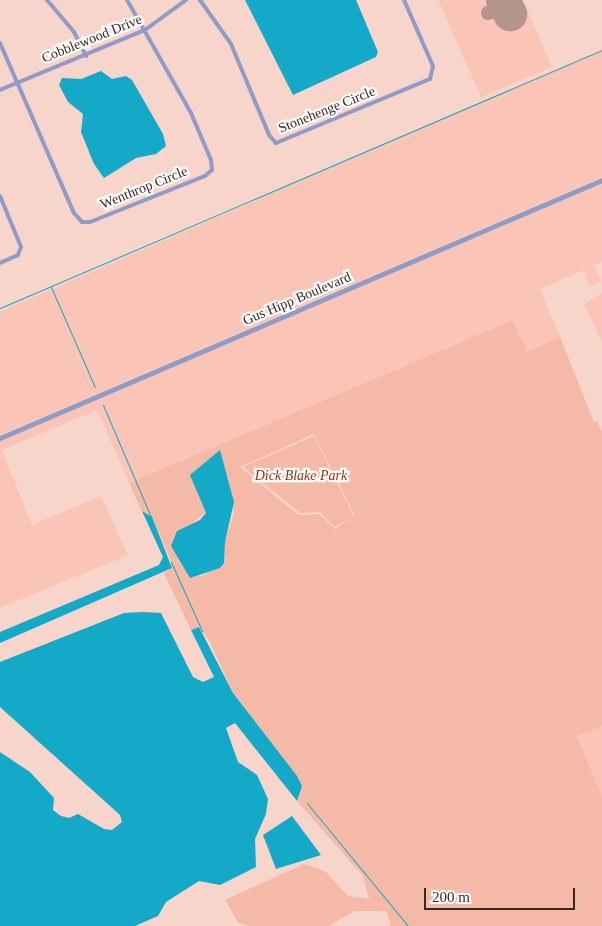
<!DOCTYPE html>
<style>
body{margin:0}
#map{position:relative;width:602px;height:926px;overflow:hidden;background:#f8d5ca;font-family:"Times New Roman",serif}
div>[style]{position:absolute}
.built>*{inset:0;background:#fac5b6}
.green>*{inset:0;background:#f5b9a7}
.water>*{inset:0;background:#13a9c7}
.stream>*{height:1px;margin:-0.5px;padding:0 0.5px;transform-origin:0.5px;border-radius:0.5px;background:#13a9c7}
.taxiway>*{height:14px;margin:-7px;padding:0 7px;transform-origin:7px;border-radius:7px;background:#b4958c}
.runway>*{height:34px;margin:-17px;padding:0 17px;transform-origin:17px;border-radius:17px;background:#b4958c}
.minor>*{height:4px;margin:-2px;padding:0 2px;transform-origin:2px;border-radius:2px;background:#929ac6}
.tertiary>*{height:5px;margin:-2.5px;padding:0 2.5px;transform-origin:2.5px;border-radius:2.5px;background:#929ac6}
span{translate:-50% -50%;white-space:nowrap;text-align:center;line-height:1.15;-webkit-text-stroke:4.5px #fefefe;paint-order:stroke}
.street-label{font-size:14px;color:#3d2721}
.park-label{font-size:14px;color:#95300f;font-style:italic}
.scale{position:absolute;left:424px;top:888px;width:151px;height:22px;box-sizing:border-box;border:2px solid #3d2721;border-top:0;padding-left:6px;font-size:15px;line-height:18px;white-space:nowrap;color:#3d2721;-webkit-text-stroke:4px #fefefe;paint-order:stroke}
</style>
<div id="map">
<div class="built">
<i style="clip-path:polygon(438px 0,523px 0,552px 67px,481px 97px)"></i>
<i style="clip-path:polygon(602px 49px,602px 177px,0 435px,0 312px)"></i>
<i style="clip-path:polygon(602px 184px,602px 262px,594px 265px,601px 281px,590px 286px,584px 270px,540px 289px,560px 337px,527px 352px,513px 320px,129px 483px,97px 410px,2px 450px,32px 525px,101px 496px,128px 555px,0 608px,0 441px)"></i>
<i style="clip-path:polygon(602px 293px,602px 342px,584px 304px)"></i>
<i style="clip-path:polygon(602px 726px,602px 796px,577px 736px)"></i>
</div>
<div class="green">
<i style="clip-path:polygon(evenodd,513px 320px,527px 352px,560px 337px,594px 422px,597px 421px,602px 432px,602px 726px,577px 736px,602px 796px,602px 926px,386px 926px,391px 925px,386px 911px,355px 911px,328px 926px,249px 926px,238px 922px,225px 900px,304px 864px,326px 872px,348px 896px,369px 899px,363px 876px,297px 801px,302px 786px,233px 692px,209px 640px,199px 627px,191px 630px,164px 573px,172px 568px,171px 561px,152px 517px,142px 511px,129px 483px,513px 320px,314px 434px,355px 516px,335px 529px,319px 514px,298px 515px,240px 467px,314px 434px,513px 320px,228px 477px,234px 513px,225px 542px,224px 563px,200px 577px,176px 537px,206px 512px,197px 494px,228px 477px)"></i>
<i style="clip-path:polygon(314px 436px,354px 517px,334px 527px,320px 512px,300px 513px,243px 467px)"></i>
</div>
<div class="water">
<i style="clip-path:polygon(245px 0,356px 0,378px 52px,376px 57px,293px 95px)"></i>
<i style="clip-path:polygon(101px 71px,112px 79px,126px 76px,132px 80px,163px 134px,166px 146px,156px 154px,136px 158px,104px 178px,94px 164px,81px 132px,83px 114px,68px 102px,59px 85px,62px 78px,81px 79px)"></i>
<i style="clip-path:polygon(220px 450px,234px 502px,225px 542px,224px 563px,220px 568px,190px 578px,171px 546px,177px 531px,200px 520px,206px 513px,190px 475px)"></i>
<i style="clip-path:polygon(142px 511px,152px 517px,172px 568px,0 643px,0 632px,159px 565px,163px 557px)"></i>
<i style="clip-path:polygon(143px 612px,161px 613px,193px 677px,203px 682px,214px 677px,191px 630px,199px 627px,233px 693px,297px 776px,302px 786px,297px 801px,235px 723px,226px 728px,238px 762px,257px 775px,268px 799px,266px 814px,255px 839px,256px 867px,220px 885px,199px 881px,166px 902px,158px 916px,135px 926px,0 926px,0 752px,30px 772px,54px 798px,53px 810px,61px 816px,69px 818px,78px 814px,104px 829px,112px 830px,122px 822px,120px 815px,0 707px,0 662px,124px 613px)"></i>
<i style="clip-path:polygon(292px 816px,321px 855px,276px 869px,263px 835px)"></i>
</div>
<div class="stream">
<i style="left:51px;top:287px;width:109px;rotate:66.3deg"></i>
<i style="left:0;top:308px;width:655px;rotate:-23.2deg"></i>
<i style="left:103px;top:405px;width:122px;rotate:66.8deg"></i>
<i style="left:171px;top:562px;width:76px;rotate:65.8deg"></i>
<i style="left:307px;top:803px;width:159px;rotate:50.6deg"></i>
</div>
<div class="taxiway">
<i style="left:488px;top:13px;width:19px;rotate:-18deg"></i>
</div>
<div class="runway">
<i style="left:503px;top:0;width:16px;rotate:63deg"></i>
</div>
<div class="minor">
<i style="left:47px;top:0;width:42px;rotate:49.8deg"></i>
<i style="left:74px;top:32px;width:27px;rotate:63deg"></i>
<i style="left:200px;top:0;width:54px;rotate:54.8deg"></i>
<i style="left:231px;top:44px;width:99px;rotate:67.3deg"></i>
<i style="left:269px;top:135px;width:11px;rotate:49deg"></i>
<i style="left:276px;top:143px;width:167px;rotate:-22.6deg"></i>
<i style="left:430px;top:79px;width:13px;rotate:-77deg"></i>
<i style="left:433px;top:66px;width:72px;rotate:-113.7deg"></i>
<i style="left:0;top:43px;width:185px;rotate:66.5deg"></i>
<i style="left:74px;top:213px;width:12px;rotate:48deg"></i>
<i style="left:82px;top:222px;width:8px"></i>
<i style="left:90px;top:222px;width:124px;rotate:-21.8deg"></i>
<i style="left:205px;top:176px;width:9px;rotate:-41deg"></i>
<i style="left:212px;top:170px;width:10px;rotate:-96deg"></i>
<i style="left:211px;top:160px;width:51px;rotate:-113.1deg"></i>
<i style="left:191px;top:113px;width:130px;rotate:-119.5deg"></i>
<i style="left:0;top:90px;width:157px;rotate:-22.5deg"></i>
<i style="left:145px;top:30px;width:51px;rotate:-36.2deg"></i>
<i style="left:0;top:196px;width:55px;rotate:67.6deg"></i>
<i style="left:21px;top:247px;width:9px;rotate:111deg"></i>
<i style="left:18px;top:255px;width:20px;rotate:156deg"></i>
</div>
<div class="tertiary">
<i style="left:0;top:438px;width:655px;rotate:-23.2deg"></i>
</div>
<div class="street-label">
<span style="left:92px;top:39px;rotate:-22deg">Cobblewood Drive</span>
<span style="left:327px;top:110px;rotate:-22deg">Stonehenge Circle</span>
<span style="left:144px;top:188px;rotate:-22deg">Wenthrop Circle</span>
<span style="left:297px;top:299px;rotate:-23deg">Gus Hipp Boulevard</span>
</div>
<div class="park-label">
<span style="left:301px;top:476px">Dick Blake Park</span>
</div>
<div class="scale">200 m</div>
</div>
